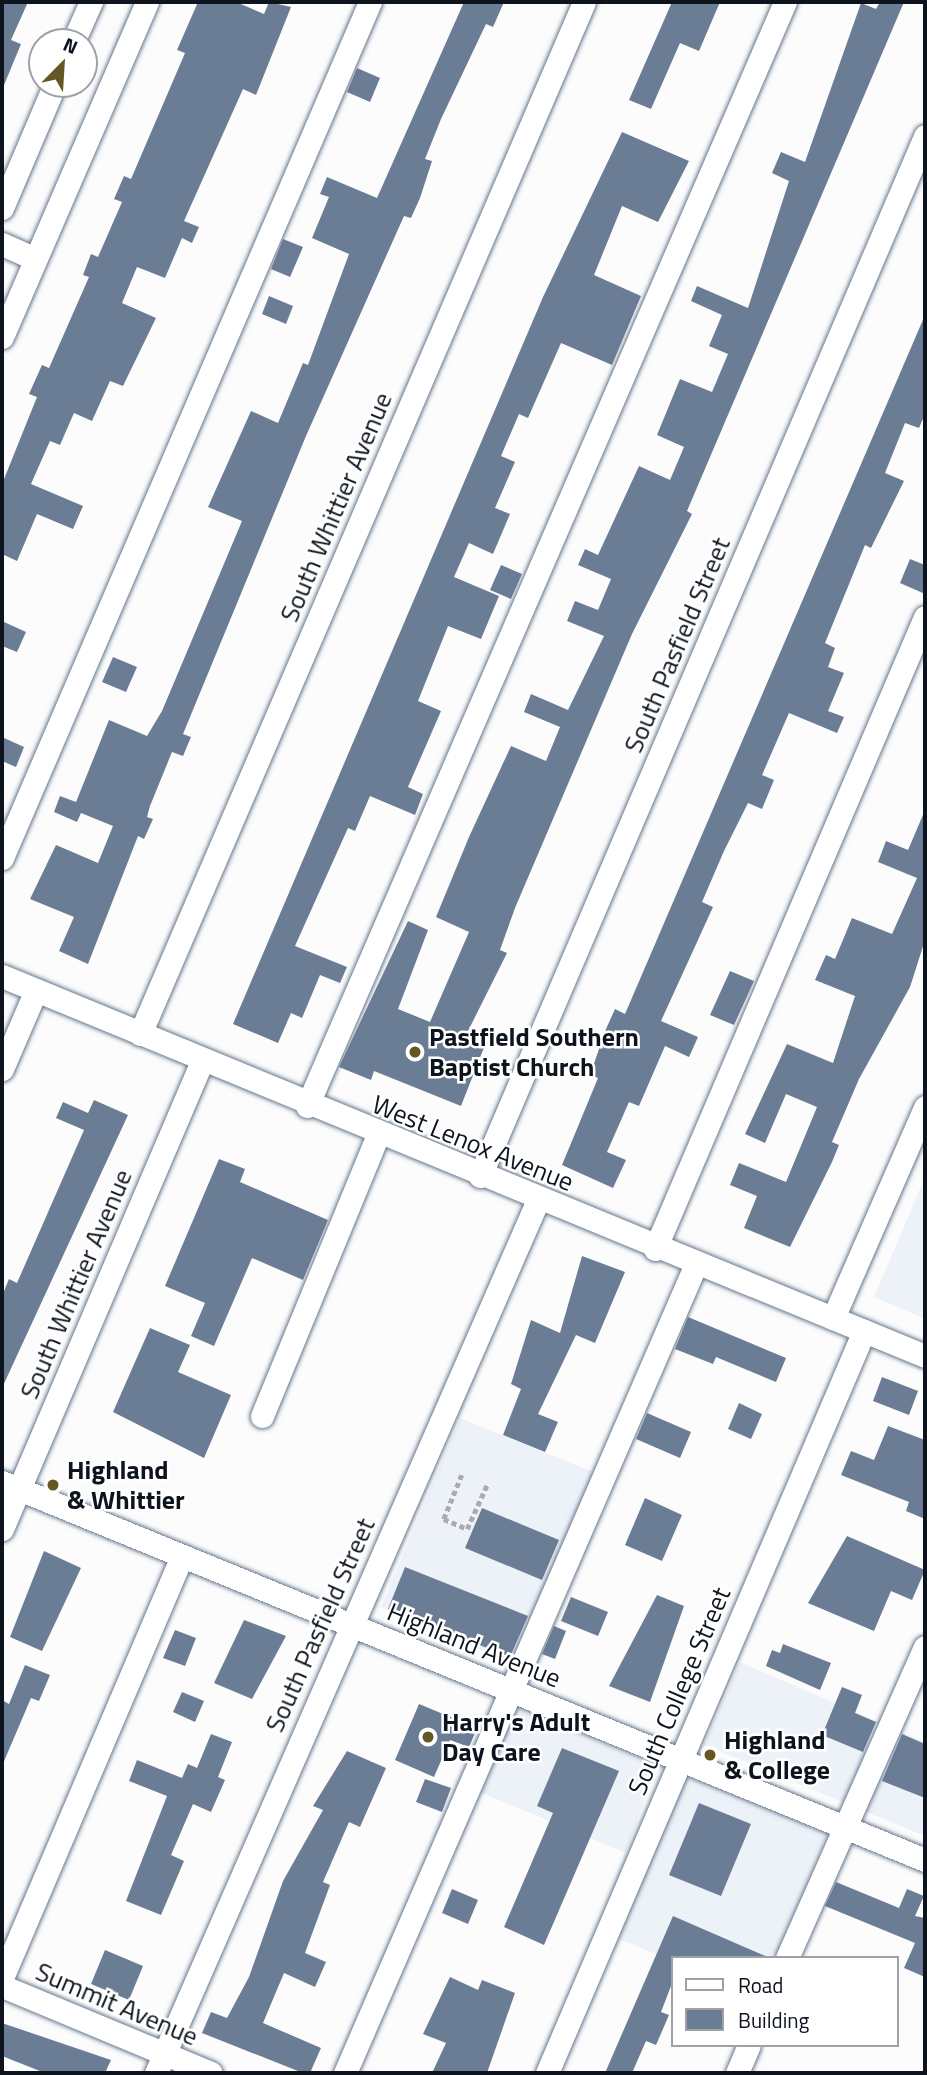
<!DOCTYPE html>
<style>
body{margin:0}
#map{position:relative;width:927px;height:2075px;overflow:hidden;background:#fcfcfc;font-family:"Titillium Web",sans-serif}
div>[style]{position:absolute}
.built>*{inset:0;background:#edf2f9}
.building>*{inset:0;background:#6b7d95}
.path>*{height:4.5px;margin-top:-2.25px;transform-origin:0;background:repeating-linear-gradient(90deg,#a9abae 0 5px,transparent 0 8.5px)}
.roads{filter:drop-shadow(0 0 2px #65778e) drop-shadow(0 0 2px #65778e)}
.minor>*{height:23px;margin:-11.5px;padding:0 11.5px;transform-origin:11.5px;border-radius:11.5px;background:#fff}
.dots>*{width:19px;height:19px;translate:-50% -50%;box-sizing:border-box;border:4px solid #fff;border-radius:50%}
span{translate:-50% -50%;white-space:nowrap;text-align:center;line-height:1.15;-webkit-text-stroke:5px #fff;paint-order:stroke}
.street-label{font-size:26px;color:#0d141d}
.poi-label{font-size:26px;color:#0d141d;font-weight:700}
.left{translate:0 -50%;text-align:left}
.frame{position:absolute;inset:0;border:4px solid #0d141d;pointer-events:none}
.legend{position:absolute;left:671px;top:1956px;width:228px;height:91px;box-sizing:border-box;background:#fff;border:2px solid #9ea1a5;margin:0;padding:9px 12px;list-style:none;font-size:21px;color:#0d141d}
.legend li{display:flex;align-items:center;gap:14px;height:35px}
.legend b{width:35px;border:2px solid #9ea1a5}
.north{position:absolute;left:28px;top:28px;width:70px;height:70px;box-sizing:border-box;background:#fff;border:2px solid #9ea1a5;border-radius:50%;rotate:24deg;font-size:19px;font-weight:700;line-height:28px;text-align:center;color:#0d141d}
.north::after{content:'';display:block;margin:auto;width:24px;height:32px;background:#645723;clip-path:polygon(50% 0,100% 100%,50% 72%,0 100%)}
</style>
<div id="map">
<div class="built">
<i style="clip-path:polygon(925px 1177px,925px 1319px,874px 1297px)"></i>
<i style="clip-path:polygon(460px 1418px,598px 1474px,516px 1665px,381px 1607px)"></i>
<i style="clip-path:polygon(740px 1662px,925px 1742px,925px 1836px,704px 1745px)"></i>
<i style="clip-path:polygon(515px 1708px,657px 1765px,626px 1853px,475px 1790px)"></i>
<i style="clip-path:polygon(685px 1776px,827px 1834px,780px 1958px,673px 1961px,617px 1938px)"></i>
</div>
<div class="building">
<i style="clip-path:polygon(2px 2px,28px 2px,11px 40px,21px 44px,2px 90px)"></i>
<i style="clip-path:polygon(198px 2px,236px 2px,264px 14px,269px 2px,291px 7px,256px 95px,243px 89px,184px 221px,199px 227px,192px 243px,182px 238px,165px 278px,137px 267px,122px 303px,156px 318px,123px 386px,110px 381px,92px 421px,74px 413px,60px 445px,50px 441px,31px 484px,83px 506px,73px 529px,37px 514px,17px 561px,2px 554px,2px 484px,37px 397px,29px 394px,42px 365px,49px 368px,89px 277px,83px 275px,91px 254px,98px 257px,122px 202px,114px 199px,124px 176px,131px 179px,185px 53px,177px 50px)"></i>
<i style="clip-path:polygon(464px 2px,504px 2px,493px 27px,486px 24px,441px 119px,425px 159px,432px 161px,420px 198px,411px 218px,404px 216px,306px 436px,183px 734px,191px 737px,183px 756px,172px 752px,150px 806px,147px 817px,153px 819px,144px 839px,138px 836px,88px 964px,59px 951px,74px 917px,30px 899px,56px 845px,98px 863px,113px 826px,81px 813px,77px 822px,54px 812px,60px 796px,76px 802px,109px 720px,147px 736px,162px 711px,242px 521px,208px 507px,251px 411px,278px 423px,303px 363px,308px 365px,349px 254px,312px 238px,329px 197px,320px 194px,327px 177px,377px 198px)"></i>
<i style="clip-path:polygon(672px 2px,720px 2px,699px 51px,680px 43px,651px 109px,629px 100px)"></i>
<i style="clip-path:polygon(880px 2px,904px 2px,687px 511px,692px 514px,632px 634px,515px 908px,500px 950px,507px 953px,465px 1037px,485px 1045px,461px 1106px,374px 1071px,371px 1080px,339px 1067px,408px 921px,428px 930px,398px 1009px,430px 1022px,469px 932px,436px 917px,469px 837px,511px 746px,546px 761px,560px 727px,524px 712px,531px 694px,568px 710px,604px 636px,567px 621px,575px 601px,598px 610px,611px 579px,578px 565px,585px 549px,598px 555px,639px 466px,670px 480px,684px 447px,657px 435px,680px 379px,712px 392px,728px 354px,709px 346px,722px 315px,691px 301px,697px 286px,748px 308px,789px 181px,772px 173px,781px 152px,805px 162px,861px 3px,876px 9px)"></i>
<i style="clip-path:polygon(357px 68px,380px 78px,370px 102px,347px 92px)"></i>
<i style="clip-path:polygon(622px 132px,689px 161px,658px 222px,622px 206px,594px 275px,641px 296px,612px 365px,561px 343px,528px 418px,519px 414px,501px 456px,515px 462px,495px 508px,510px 514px,493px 554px,469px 543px,454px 577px,499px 596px,481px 639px,448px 626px,418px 701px,441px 711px,408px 787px,423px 794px,415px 815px,370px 796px,355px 831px,348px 828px,295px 946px,347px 967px,340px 983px,320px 975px,302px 1018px,291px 1013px,278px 1043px,233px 1024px,543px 297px)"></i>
<i style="clip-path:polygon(283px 239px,303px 247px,290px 277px,271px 269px)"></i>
<i style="clip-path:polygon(269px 296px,293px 306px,286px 324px,262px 314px)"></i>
<i style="clip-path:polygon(925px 315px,925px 414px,919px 428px,905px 423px,885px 473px,904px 481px,871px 548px,865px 545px,825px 643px,835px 648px,828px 667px,844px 673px,828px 711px,844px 717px,837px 733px,789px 713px,762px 775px,774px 780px,762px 809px,748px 803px,724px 851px,702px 902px,713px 907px,661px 1021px,698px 1037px,689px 1057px,665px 1046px,639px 1106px,629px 1102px,607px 1152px,626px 1160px,613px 1188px,562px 1165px,598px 1078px,590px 1075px,606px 1029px,615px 1009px,625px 1014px)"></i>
<i style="clip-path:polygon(910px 559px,925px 565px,925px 594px,900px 583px)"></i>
<i style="clip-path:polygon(501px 565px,522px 574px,511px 599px,490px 590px)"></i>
<i style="clip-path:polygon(2px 621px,26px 632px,17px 652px,2px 646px)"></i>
<i style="clip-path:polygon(113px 657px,137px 667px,126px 692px,102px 682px)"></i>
<i style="clip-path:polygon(2px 737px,24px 747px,16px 767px,2px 761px)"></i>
<i style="clip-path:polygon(925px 810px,925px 940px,910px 987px,859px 1079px,832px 1142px,839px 1145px,832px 1162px,790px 1247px,744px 1228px,757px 1196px,730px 1185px,739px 1163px,786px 1182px,817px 1107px,786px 1094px,765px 1143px,745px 1134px,787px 1044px,833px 1063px,855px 996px,815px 980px,826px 955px,835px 959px,852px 918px,892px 934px,917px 878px,878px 862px,886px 841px,908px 850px)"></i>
<i style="clip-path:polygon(730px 971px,754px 981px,734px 1025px,710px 1015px)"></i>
<i style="clip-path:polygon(94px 1100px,128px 1115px,2px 1388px,2px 1296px,9px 1279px,17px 1283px,84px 1130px,56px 1118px,63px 1102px,88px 1113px)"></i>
<i style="clip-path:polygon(219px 1159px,245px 1169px,240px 1182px,328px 1220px,303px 1280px,252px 1258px,214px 1346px,191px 1336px,205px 1303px,165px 1286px)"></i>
<i style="clip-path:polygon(582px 1256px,625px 1272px,595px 1343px,576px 1335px,538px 1414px,558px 1422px,545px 1452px,503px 1435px,521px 1389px,511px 1384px,531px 1320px,560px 1333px)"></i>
<i style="clip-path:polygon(688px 1317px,786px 1358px,776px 1382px,716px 1357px,713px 1364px,675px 1349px)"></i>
<i style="clip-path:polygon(150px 1328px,190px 1345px,178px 1372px,231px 1395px,204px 1458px,113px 1412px)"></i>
<i style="clip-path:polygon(882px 1377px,918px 1391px,909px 1415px,873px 1401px)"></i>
<i style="clip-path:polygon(739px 1403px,762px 1414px,751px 1439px,728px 1429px)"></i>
<i style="clip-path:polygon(647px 1413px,691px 1432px,680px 1458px,636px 1439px)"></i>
<i style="clip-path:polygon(888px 1426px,925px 1440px,925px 1519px,906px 1511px,909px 1502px,841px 1475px,851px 1451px,874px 1460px)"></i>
<i style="clip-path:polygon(645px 1498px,682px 1515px,662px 1561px,625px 1545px)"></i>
<i style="clip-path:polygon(482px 1508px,559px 1540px,542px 1580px,465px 1548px)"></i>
<i style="clip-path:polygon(847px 1536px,925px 1570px,912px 1600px,891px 1591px,874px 1631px,808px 1603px)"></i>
<i style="clip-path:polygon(44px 1551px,81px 1568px,42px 1651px,10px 1637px)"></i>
<i style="clip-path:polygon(405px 1567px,528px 1616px,510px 1657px,388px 1609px)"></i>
<i style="clip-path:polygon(657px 1595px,684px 1606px,650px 1702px,609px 1686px)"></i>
<i style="clip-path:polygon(571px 1597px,608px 1612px,598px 1636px,561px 1621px)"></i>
<i style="clip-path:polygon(244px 1620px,286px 1636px,252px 1699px,214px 1683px)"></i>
<i style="clip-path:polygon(554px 1626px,566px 1631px,555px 1659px,542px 1654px)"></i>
<i style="clip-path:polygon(175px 1630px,196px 1638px,185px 1666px,163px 1658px)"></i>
<i style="clip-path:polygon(783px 1644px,831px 1663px,820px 1690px,766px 1666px,772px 1650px,780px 1653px)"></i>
<i style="clip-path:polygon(25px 1665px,50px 1675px,39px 1701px,31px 1698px,2px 1766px,2px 1700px,9px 1704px)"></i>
<i style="clip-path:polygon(842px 1687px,862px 1695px,855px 1713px,876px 1722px,863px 1752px,822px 1735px)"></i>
<i style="clip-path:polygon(182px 1692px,204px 1701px,195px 1722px,173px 1712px)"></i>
<i style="clip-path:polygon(419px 1704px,477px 1728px,469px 1747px,450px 1740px,434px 1777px,395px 1760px)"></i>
<i style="clip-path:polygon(211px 1734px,232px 1742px,218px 1777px,225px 1780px,211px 1812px,193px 1804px,171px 1855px,184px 1861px,161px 1915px,126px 1901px,167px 1796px,129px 1781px,137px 1760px,182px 1778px,188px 1764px,197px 1768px)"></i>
<i style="clip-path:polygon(902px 1734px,925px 1744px,925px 1798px,882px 1781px)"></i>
<i style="clip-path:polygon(562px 1748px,619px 1771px,544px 1945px,504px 1927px,553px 1813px,537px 1806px)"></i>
<i style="clip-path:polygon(347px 1751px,386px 1768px,360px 1827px,349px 1822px,323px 1882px,330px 1885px,305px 1953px,326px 1962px,315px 1987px,284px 1973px,263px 2023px,321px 2048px,310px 2073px,303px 2073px,202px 2033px,211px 2012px,227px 2018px,249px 1977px,283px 1881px,323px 1810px,313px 1806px)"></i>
<i style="clip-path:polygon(425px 1779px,451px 1788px,442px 1812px,416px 1802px)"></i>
<i style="clip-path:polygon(699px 1803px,751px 1824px,721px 1896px,669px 1875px)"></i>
<i style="clip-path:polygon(836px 1882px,899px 1908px,907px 1889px,924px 1896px,915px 1916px,925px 1918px,925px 1977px,904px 1968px,915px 1943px,825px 1906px)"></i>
<i style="clip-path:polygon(452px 1889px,478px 1900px,468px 1924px,442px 1913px)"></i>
<i style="clip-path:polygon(673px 1916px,770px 1958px,673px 1958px,673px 1981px,661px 2012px,669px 2015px,656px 2045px,646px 2041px,632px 2073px,605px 2073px)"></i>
<i style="clip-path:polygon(105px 1950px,143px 1966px,129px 2000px,91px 1984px)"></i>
<i style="clip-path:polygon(450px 1977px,478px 1990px,482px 1980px,515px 1993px,487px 2073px,432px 2073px,446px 2043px,423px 2034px)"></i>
<i style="clip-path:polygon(2px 2023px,111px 2060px,105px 2073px,45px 2073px,2px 2056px)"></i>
</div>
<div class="path">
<i style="left:462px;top:1475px;width:48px;rotate:112.2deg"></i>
<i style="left:444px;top:1519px;width:25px;rotate:23deg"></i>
<i style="left:467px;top:1529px;width:48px;rotate:-65.6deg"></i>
</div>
<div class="roads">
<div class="minor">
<i style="left:73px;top:42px;width:44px;rotate:-65.8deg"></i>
<i style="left:2px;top:208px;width:135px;rotate:-66.9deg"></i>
<i style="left:2px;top:244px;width:36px;rotate:24deg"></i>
<i style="left:2px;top:337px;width:365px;rotate:-66.6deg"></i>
<i style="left:2px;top:858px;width:932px;rotate:-66.74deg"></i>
<i style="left:2px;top:976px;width:998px;rotate:22.38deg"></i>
<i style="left:140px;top:1034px;width:1123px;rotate:-66.72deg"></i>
<i style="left:2px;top:1069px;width:86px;rotate:-66.7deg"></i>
<i style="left:307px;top:1106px;width:1203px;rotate:-66.59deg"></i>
<i style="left:480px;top:1176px;width:1131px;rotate:-66.83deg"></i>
<i style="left:655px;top:1249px;width:687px;rotate:-66.87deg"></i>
<i style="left:833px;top:1318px;width:230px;rotate:-66.4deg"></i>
<i style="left:262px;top:1416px;width:304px;rotate:-67.6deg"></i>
<i style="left:2px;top:1482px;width:997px;rotate:22.27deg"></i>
<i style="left:2px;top:1529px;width:509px;rotate:-66.86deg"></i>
<i style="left:787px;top:1958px;width:340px;rotate:-66.1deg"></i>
<i style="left:2px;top:1978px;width:459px;rotate:-66.9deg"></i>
<i style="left:2px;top:1986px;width:226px;rotate:22.6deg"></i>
<i style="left:156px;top:2073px;width:953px;rotate:-66.37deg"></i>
<i style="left:345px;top:2073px;width:882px;rotate:-66.55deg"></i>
<i style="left:547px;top:2073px;width:807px;rotate:-66.87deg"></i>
<i style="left:737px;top:2073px;width:30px;rotate:-67deg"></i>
</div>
</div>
<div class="dots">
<i style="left:415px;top:1052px;background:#645723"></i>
<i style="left:53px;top:1485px;background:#645723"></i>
<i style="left:428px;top:1737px;background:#645723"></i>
<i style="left:710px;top:1755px;background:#645723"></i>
</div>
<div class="street-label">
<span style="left:336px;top:507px;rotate:-67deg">South Whittier Avenue</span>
<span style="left:677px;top:645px;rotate:-67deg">South Pasfield Street</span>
<span style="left:473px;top:1143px;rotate:22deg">West Lenox Avenue</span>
<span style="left:76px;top:1284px;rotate:-67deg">South Whittier Avenue</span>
<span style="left:320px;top:1625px;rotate:-66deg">South Pasfield Street</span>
<span style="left:474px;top:1645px;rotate:22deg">Highland Avenue</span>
<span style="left:679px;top:1691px;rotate:-67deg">South College Street</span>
<span style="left:117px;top:2004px;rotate:23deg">Summit Avenue</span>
</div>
<div class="poi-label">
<span class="left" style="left:429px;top:1052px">Pastfield Southern<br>Baptist Church</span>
<span class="left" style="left:67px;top:1485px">Highland<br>&amp; Whittier</span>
<span class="left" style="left:442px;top:1737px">Harry's Adult<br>Day Care</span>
<span class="left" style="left:724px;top:1755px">Highland<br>&amp; College</span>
</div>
<div class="frame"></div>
<ul class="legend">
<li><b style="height:9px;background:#fff"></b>Road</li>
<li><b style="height:19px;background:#6b7d95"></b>Building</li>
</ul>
<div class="north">N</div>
</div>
